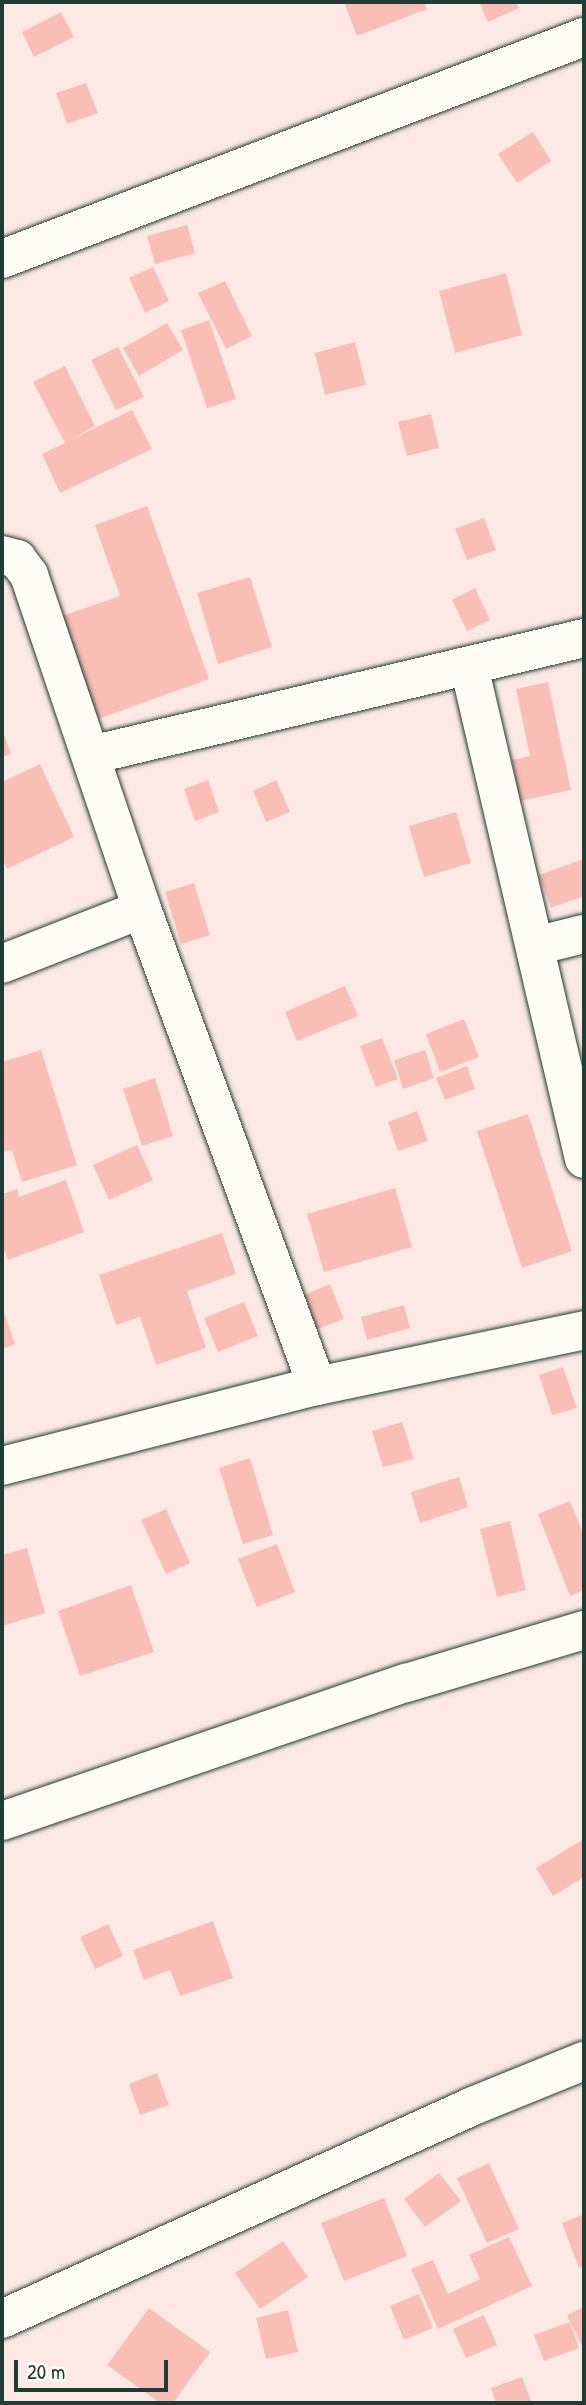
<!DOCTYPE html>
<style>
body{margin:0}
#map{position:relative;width:586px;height:2405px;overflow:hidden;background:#fce9e4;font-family:"Patrick Hand",sans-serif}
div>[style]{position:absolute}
.building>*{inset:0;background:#f9beb6}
.roads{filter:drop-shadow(0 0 2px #1f3d34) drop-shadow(0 0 2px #1f3d34)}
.minor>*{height:38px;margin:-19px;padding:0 19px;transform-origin:19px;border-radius:19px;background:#fdfcf7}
span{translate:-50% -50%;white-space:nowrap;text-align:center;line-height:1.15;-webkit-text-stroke:5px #fdfcf7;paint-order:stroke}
.frame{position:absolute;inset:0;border:4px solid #1f3d34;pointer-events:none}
.scale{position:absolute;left:14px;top:2360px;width:154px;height:32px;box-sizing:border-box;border:4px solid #1f3d34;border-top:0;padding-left:9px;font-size:21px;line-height:24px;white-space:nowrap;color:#1f3d34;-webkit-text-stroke:5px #fdfcf7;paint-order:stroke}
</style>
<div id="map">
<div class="building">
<i style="clip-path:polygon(344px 2px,424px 2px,427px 9px,357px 36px)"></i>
<i style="clip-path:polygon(479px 2px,516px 2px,519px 8px,488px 22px)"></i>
<i style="clip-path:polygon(61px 12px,74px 37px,34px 57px,22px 32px)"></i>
<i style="clip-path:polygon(86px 83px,98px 113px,67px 124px,56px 93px)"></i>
<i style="clip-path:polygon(533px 132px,551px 161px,517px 183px,498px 154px)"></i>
<i style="clip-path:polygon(187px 225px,195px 253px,155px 264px,147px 236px)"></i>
<i style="clip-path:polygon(153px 267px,169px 301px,145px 313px,129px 278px)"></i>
<i style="clip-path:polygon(506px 273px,522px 335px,455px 353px,439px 291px)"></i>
<i style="clip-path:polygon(225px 281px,252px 336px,226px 349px,198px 293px)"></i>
<i style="clip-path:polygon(209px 320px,236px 399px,207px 408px,181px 330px)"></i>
<i style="clip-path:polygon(167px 323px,183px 350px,139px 376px,123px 348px)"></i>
<i style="clip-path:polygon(355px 342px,366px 385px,325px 395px,315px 353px)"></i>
<i style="clip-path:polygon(118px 347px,144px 397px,116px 410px,91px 360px)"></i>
<i style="clip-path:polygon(65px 366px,95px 426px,68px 441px,132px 410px,152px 449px,60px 493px,42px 454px,65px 443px,33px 382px)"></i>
<i style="clip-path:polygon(431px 414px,439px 448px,407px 456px,398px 422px)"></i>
<i style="clip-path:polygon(147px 506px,209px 679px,98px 719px,62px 616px,120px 596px,95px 525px)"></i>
<i style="clip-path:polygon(484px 518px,496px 550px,467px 560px,455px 529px)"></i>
<i style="clip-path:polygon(250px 577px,272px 647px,218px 664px,197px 593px)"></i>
<i style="clip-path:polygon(475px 588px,490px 620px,467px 631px,452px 600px)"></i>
<i style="clip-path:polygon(548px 682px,571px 790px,520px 801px,512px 760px,530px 756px,516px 689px)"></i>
<i style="clip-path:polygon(2px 729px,11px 754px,2px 757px)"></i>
<i style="clip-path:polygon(40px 764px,74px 837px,7px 869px,2px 858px,2px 782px)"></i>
<i style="clip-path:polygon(208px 780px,219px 812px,195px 821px,184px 789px)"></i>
<i style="clip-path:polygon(276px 780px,290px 812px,266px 822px,253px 791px)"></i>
<i style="clip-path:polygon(456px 812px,471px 863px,424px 877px,409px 826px)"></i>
<i style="clip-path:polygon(584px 859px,584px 896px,551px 908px,539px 875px)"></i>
<i style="clip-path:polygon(194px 883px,210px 935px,181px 944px,165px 892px)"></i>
<i style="clip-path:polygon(345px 986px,358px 1016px,297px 1041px,285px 1012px)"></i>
<i style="clip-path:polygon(464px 1019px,479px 1057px,440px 1072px,426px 1034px)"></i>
<i style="clip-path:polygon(382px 1038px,398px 1079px,376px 1087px,360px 1046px)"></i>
<i style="clip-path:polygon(41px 1050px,77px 1165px,22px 1182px,12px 1150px,2px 1152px,2px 1062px)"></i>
<i style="clip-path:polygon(425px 1050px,434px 1078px,403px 1089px,394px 1060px)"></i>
<i style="clip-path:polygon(467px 1066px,475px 1089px,445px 1100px,436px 1078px)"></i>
<i style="clip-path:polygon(155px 1078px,173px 1136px,142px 1146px,123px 1089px)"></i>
<i style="clip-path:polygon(417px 1111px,428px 1141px,398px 1151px,388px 1122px)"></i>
<i style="clip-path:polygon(528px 1114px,572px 1251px,522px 1268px,477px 1131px)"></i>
<i style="clip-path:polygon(137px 1145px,153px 1180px,109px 1200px,93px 1165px)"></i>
<i style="clip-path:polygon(66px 1180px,84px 1232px,8px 1260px,2px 1244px,2px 1194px,17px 1189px,19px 1197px)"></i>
<i style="clip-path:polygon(395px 1188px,412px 1247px,324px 1272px,307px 1214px)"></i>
<i style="clip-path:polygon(222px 1233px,236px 1274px,187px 1291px,206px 1348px,156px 1365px,140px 1317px,116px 1325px,99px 1275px)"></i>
<i style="clip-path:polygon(330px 1284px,344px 1319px,315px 1330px,302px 1296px)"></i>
<i style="clip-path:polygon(244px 1302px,258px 1336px,218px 1352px,204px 1318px)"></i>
<i style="clip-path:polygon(404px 1305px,410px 1328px,367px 1340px,361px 1317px)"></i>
<i style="clip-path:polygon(2px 1307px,15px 1344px,2px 1349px)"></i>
<i style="clip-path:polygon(563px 1367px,577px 1408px,552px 1415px,539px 1375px)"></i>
<i style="clip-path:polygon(402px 1422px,414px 1459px,383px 1467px,372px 1431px)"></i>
<i style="clip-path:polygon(250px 1458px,273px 1535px,243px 1544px,219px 1468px)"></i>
<i style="clip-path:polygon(459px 1477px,468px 1507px,420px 1523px,411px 1492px)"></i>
<i style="clip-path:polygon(570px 1501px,584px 1536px,584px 1590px,570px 1596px,538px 1514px)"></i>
<i style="clip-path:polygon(166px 1509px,190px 1563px,166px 1574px,141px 1520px)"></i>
<i style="clip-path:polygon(510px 1521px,526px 1590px,497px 1597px,480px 1529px)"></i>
<i style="clip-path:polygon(277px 1544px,295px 1592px,257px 1607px,238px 1559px)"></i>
<i style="clip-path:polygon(27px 1548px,45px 1613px,2px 1626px,2px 1555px)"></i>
<i style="clip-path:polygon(131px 1585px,154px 1652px,80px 1676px,58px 1611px)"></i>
<i style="clip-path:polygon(584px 1839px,584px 1877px,553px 1896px,536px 1868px)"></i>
<i style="clip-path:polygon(213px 1921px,233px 1978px,180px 1996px,170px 1970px,144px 1980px,133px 1950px)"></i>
<i style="clip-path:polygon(108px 1924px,123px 1956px,95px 1969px,80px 1937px)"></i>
<i style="clip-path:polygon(157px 2073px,169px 2105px,140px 2115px,129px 2084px)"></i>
<i style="clip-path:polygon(489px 2163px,519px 2229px,487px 2243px,457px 2178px)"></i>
<i style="clip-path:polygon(439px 2173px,461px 2201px,425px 2227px,404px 2199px)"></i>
<i style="clip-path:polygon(384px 2198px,407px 2256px,344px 2281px,321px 2223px)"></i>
<i style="clip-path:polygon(584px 2214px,584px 2266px,579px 2268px,562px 2223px)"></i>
<i style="clip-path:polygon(509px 2237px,532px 2286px,438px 2329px,411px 2269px,433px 2260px,448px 2294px,480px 2279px,469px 2255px)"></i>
<i style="clip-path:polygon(283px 2241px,308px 2277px,260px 2309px,235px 2273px)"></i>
<i style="clip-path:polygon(419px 2294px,433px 2328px,404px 2340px,390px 2306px)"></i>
<i style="clip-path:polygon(584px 2307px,584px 2350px,567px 2315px)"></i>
<i style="clip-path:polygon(149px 2308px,210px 2352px,173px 2403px,160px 2403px,107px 2365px)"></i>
<i style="clip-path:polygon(288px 2310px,298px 2352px,266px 2359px,256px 2318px)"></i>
<i style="clip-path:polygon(484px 2315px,497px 2345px,466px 2358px,453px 2329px)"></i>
<i style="clip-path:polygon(570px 2322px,579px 2348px,544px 2361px,534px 2335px)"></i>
<i style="clip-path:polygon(522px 2377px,532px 2403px,496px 2403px,491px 2388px)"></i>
</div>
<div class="roads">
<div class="minor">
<i style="left:2px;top:259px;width:623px;rotate:-20.88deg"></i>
<i style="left:2px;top:555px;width:16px;rotate:15deg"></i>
<i style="left:17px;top:559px;width:20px;rotate:53deg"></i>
<i style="left:29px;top:575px;width:353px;rotate:71.3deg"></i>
<i style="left:142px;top:909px;width:508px;rotate:69.85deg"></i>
<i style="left:469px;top:666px;width:506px;rotate:76.87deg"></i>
<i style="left:91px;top:755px;width:507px;rotate:-13.35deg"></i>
<i style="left:535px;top:946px;width:50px;rotate:-13.8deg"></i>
<i style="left:2px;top:964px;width:150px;rotate:-21.4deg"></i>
<i style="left:2px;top:1466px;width:325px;rotate:-14.3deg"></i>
<i style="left:317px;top:1386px;width:273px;rotate:-11.8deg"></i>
<i style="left:2px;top:1821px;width:427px;rotate:-18.9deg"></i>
<i style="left:406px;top:1683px;width:186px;rotate:-16.6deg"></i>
<i style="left:2px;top:2319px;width:517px;rotate:-24.33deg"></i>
<i style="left:473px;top:2106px;width:120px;rotate:-22.1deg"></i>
</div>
</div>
<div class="frame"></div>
<div class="scale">20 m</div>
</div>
